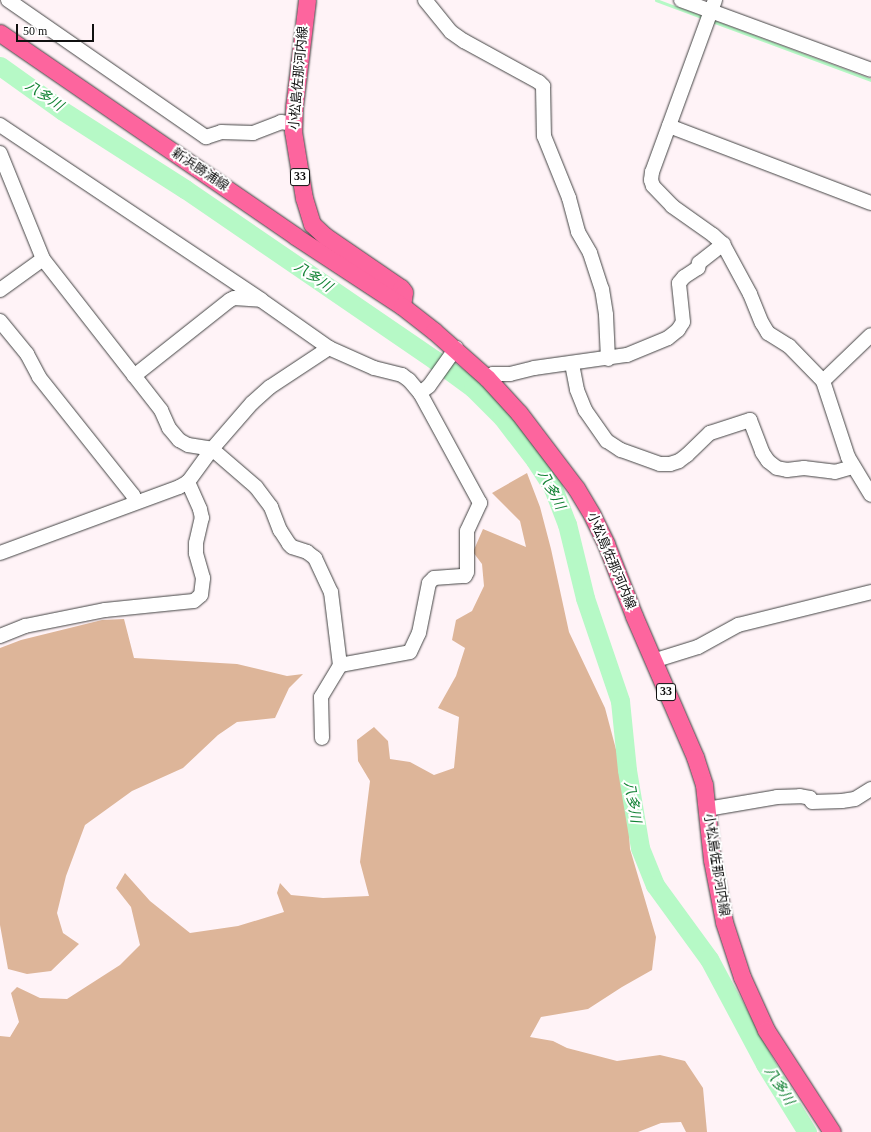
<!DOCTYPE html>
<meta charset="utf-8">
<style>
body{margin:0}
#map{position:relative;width:871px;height:1132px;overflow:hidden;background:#fff3f7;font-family:"Times New Roman","Noto Sans JP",serif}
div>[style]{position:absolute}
.forest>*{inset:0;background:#ddb599}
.stream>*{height:3px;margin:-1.5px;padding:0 1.5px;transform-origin:1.5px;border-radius:1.5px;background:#b6f9c6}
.river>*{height:19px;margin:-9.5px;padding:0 9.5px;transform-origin:9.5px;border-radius:9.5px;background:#b6f9c6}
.roads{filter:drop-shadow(0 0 1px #434343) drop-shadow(0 0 1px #434343)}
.minor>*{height:14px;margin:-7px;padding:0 7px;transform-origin:7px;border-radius:7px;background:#fff}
.major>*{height:17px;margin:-8.5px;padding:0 8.5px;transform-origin:8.5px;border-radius:8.5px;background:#fd659e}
span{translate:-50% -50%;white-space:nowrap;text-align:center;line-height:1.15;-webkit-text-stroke:4px #fff;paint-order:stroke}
.shield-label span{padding:1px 3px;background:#fff;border:1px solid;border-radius:3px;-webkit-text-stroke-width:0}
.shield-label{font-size:12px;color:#101010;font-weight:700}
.street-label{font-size:13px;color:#101010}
.water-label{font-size:14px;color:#128234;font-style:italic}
.scale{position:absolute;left:16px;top:24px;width:78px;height:18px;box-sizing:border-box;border:2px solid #101010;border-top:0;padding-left:5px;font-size:12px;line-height:14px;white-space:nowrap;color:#101010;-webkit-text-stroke:3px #fff;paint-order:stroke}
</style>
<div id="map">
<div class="forest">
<i style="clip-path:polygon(527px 473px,540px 507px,551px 549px,569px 632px,605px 708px,626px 787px,630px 849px,656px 937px,652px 970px,622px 987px,588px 1009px,541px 1017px,530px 1037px,553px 1041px,567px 1048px,617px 1061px,660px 1055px,685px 1061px,703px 1088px,707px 1132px,686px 1132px,681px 1122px,661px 1123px,638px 1132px,0 1132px,0 1036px,10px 1037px,19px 1022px,11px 993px,17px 987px,40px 998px,67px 999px,120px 965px,140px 945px,131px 907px,116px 888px,125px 873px,150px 901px,190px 933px,238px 926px,284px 912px,277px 893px,280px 883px,291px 895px,323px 898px,369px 896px,360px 862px,370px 781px,358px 761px,357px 740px,374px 727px,388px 741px,390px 759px,410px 762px,434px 775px,454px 768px,459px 717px,438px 708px,456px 676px,465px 648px,452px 640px,456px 620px,472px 611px,484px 586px,482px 564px,473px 552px,483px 529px,526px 547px,520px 521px,492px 493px)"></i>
<i style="clip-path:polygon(124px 619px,134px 658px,237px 664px,287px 676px,303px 674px,289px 688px,275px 718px,237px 722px,218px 735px,183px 768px,132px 791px,85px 825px,66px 876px,57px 913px,63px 933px,79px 944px,51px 971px,27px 974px,8px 969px,0 925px,0 648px,21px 640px,102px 620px)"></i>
</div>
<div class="stream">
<i style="left:656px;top:0;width:51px;rotate:20.6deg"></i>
<i style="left:712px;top:21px;width:170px;rotate:20.4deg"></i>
</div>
<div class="river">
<i style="left:0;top:66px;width:77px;rotate:35.5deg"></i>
<i style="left:63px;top:111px;width:145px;rotate:32.6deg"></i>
<i style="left:185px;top:189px;width:303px;rotate:34.4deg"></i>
<i style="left:435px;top:360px;width:47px;rotate:36.4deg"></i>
<i style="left:473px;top:388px;width:41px;rotate:45deg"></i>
<i style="left:502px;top:417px;width:54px;rotate:52.5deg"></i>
<i style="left:535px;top:460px;width:33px;rotate:57deg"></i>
<i style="left:553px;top:488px;width:39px;rotate:69deg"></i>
<i style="left:567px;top:524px;width:76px;rotate:76.3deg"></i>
<i style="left:585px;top:598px;width:109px;rotate:71.2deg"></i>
<i style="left:620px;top:701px;width:69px;rotate:84.2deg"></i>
<i style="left:627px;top:770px;width:79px;rotate:80.5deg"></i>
<i style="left:640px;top:848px;width:40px;rotate:68deg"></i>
<i style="left:655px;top:885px;width:92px;rotate:53.9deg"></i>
<i style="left:709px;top:959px;width:119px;rotate:61.9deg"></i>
<i style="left:765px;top:1064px;width:80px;rotate:58.3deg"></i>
</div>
<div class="roads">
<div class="minor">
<i style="left:8px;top:0;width:241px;rotate:34.7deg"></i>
<i style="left:206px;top:137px;width:16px;rotate:-18deg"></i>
<i style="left:221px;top:132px;width:32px;rotate:2deg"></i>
<i style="left:253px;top:133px;width:30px;rotate:-21deg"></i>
<i style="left:281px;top:122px;width:13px;rotate:9deg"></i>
<i style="left:425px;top:0;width:41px;rotate:50.9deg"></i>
<i style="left:451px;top:32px;width:16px;rotate:35deg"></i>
<i style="left:464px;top:41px;width:85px;rotate:28.7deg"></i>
<i style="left:539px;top:82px;width:6px;rotate:45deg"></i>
<i style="left:543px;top:86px;width:50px;rotate:88.9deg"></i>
<i style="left:544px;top:136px;width:67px;rotate:68deg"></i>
<i style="left:569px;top:198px;width:35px;rotate:75deg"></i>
<i style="left:578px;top:232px;width:24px;rotate:60deg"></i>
<i style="left:590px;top:253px;width:38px;rotate:72deg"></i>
<i style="left:602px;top:289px;width:26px;rotate:81deg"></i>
<i style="left:606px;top:315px;width:44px;rotate:87.4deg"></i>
<i style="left:681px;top:0;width:202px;rotate:20.2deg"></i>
<i style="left:715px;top:0;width:183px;rotate:110.1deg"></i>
<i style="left:652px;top:172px;width:8px;rotate:97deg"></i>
<i style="left:651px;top:180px;width:6px;rotate:72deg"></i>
<i style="left:653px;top:186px;width:28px;rotate:46deg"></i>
<i style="left:672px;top:206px;width:50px;rotate:35.3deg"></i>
<i style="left:713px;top:235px;width:13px;rotate:42deg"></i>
<i style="left:723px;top:244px;width:57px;rotate:61.6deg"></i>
<i style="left:750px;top:294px;width:31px;rotate:68deg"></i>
<i style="left:762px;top:323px;width:12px;rotate:59deg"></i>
<i style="left:768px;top:333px;width:25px;rotate:32deg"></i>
<i style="left:789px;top:346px;width:49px;rotate:45.8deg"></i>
<i style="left:823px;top:381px;width:80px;rotate:71.8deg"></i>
<i style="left:848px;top:457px;width:44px;rotate:58.8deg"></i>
<i style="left:0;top:125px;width:314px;rotate:33.8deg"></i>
<i style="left:261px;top:300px;width:83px;rotate:35.2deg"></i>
<i style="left:329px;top:348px;width:49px;rotate:24deg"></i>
<i style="left:374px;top:368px;width:29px;rotate:14deg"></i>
<i style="left:402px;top:375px;width:9px;rotate:36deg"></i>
<i style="left:409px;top:380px;width:17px;rotate:50deg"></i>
<i style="left:420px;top:393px;width:11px;rotate:-38deg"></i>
<i style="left:429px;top:386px;width:47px;rotate:-54.6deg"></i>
<i style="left:669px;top:126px;width:216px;rotate:20.9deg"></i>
<i style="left:0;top:153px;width:114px;rotate:67.9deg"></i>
<i style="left:43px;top:259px;width:192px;rotate:52deg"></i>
<i style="left:161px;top:410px;width:20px;rotate:66deg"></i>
<i style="left:169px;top:428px;width:16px;rotate:50deg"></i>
<i style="left:179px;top:440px;width:10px;rotate:29deg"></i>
<i style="left:188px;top:445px;width:24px;rotate:9deg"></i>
<i style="left:212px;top:449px;width:58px;rotate:40.8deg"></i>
<i style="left:256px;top:487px;width:25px;rotate:53deg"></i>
<i style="left:271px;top:507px;width:25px;rotate:69deg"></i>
<i style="left:280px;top:530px;width:17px;rotate:57deg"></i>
<i style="left:289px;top:544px;width:4px;rotate:45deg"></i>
<i style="left:292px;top:547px;width:16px;rotate:18deg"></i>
<i style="left:307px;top:552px;width:10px;rotate:37deg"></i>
<i style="left:315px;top:558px;width:38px;rotate:65deg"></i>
<i style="left:331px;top:592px;width:74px;rotate:83deg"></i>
<i style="left:0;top:290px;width:53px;rotate:-35.8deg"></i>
<i style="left:0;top:321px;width:43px;rotate:50.7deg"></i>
<i style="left:27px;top:354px;width:26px;rotate:62deg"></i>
<i style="left:39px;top:377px;width:151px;rotate:51.5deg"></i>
<i style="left:133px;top:495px;width:7px;rotate:74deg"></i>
<i style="left:572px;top:364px;width:26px;rotate:79deg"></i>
<i style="left:577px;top:390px;width:22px;rotate:68deg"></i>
<i style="left:585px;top:410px;width:38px;rotate:55deg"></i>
<i style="left:607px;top:441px;width:17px;rotate:33deg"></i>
<i style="left:621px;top:450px;width:41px;rotate:19.7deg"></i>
<i style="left:660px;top:464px;width:10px"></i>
<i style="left:670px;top:464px;width:9px;rotate:-18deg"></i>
<i style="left:679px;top:461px;width:10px;rotate:-37deg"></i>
<i style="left:687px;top:455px;width:32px;rotate:-44deg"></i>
<i style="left:710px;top:433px;width:42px;rotate:-18deg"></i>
<i style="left:750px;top:420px;width:34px;rotate:69deg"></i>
<i style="left:762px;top:452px;width:11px;rotate:56deg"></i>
<i style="left:768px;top:461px;width:11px;rotate:38deg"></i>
<i style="left:777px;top:468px;width:10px;rotate:11deg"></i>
<i style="left:787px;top:470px;width:17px;rotate:-7deg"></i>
<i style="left:804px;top:468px;width:31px;rotate:7deg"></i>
<i style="left:835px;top:472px;width:19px;rotate:-16deg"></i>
<i style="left:134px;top:376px;width:122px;rotate:-38.4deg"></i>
<i style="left:230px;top:300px;width:4px;rotate:-27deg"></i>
<i style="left:234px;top:298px;width:27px;rotate:4deg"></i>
<i style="left:487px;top:378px;width:7px;rotate:-34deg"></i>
<i style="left:493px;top:374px;width:17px"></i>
<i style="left:510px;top:374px;width:25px;rotate:-14deg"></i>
<i style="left:534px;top:368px;width:94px;rotate:-8deg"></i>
<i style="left:627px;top:355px;width:44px;rotate:-22.5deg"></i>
<i style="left:668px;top:338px;width:13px;rotate:-39deg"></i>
<i style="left:678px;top:330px;width:9px;rotate:-58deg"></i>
<i style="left:683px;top:322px;width:39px;rotate:-96deg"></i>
<i style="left:679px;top:283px;width:8px;rotate:-50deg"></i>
<i style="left:684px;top:277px;width:17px;rotate:-33deg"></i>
<i style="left:698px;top:268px;width:5px;rotate:-79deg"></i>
<i style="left:699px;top:263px;width:31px;rotate:-38deg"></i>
<i style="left:823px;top:381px;width:66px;rotate:-43.8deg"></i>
<i style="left:0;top:553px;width:191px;rotate:-20.2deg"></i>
<i style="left:179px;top:487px;width:10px;rotate:-29deg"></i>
<i style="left:0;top:636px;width:27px;rotate:-22deg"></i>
<i style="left:25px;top:626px;width:82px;rotate:-11.3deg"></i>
<i style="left:105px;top:610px;width:89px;rotate:-5.8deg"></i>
<i style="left:194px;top:601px;width:9px;rotate:-41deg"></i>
<i style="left:201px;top:595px;width:17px;rotate:-83deg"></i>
<i style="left:203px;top:578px;width:26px;rotate:-106deg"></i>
<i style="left:196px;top:553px;width:10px;rotate:-90deg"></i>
<i style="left:196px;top:543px;width:26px;rotate:-77deg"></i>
<i style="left:202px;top:518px;width:9px;rotate:-103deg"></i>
<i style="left:200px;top:509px;width:30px;rotate:-114deg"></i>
<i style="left:188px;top:482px;width:41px;rotate:-54deg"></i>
<i style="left:212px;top:449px;width:61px;rotate:-49deg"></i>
<i style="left:252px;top:403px;width:24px;rotate:-42deg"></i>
<i style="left:270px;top:387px;width:71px;rotate:-33.5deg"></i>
<i style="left:653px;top:661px;width:47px;rotate:-17.3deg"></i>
<i style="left:698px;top:647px;width:46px;rotate:-28.8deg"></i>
<i style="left:738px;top:625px;width:137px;rotate:-13.9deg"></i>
<i style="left:322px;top:738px;width:41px;rotate:-91.4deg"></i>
<i style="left:321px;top:697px;width:37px;rotate:-59deg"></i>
<i style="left:340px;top:665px;width:71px;rotate:-10.5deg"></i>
<i style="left:410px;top:652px;width:21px;rotate:-65deg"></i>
<i style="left:419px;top:633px;width:51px;rotate:-78.7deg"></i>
<i style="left:429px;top:583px;width:7px;rotate:-45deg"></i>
<i style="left:434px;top:578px;width:31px;rotate:-4deg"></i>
<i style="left:465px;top:576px;width:4px;rotate:-63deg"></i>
<i style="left:467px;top:572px;width:41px;rotate:-90deg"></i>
<i style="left:467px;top:531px;width:31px;rotate:-65deg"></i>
<i style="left:480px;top:503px;width:125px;rotate:-118.6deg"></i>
<i style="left:707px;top:809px;width:71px;rotate:-9.7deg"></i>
<i style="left:777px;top:797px;width:23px;rotate:-2deg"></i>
<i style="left:800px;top:796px;width:10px;rotate:11deg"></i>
<i style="left:810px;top:798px;width:4px;rotate:63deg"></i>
<i style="left:812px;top:802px;width:30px;rotate:-2deg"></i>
<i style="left:842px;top:801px;width:13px;rotate:-9deg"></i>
<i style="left:855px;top:799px;width:19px;rotate:-32deg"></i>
</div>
<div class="major">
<i style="left:307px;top:0;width:108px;rotate:96.9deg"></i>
<i style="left:294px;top:107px;width:24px;rotate:92deg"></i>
<i style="left:293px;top:131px;width:68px;rotate:80.7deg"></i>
<i style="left:304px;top:198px;width:27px;rotate:73deg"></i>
<i style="left:312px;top:224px;width:18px;rotate:43deg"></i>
<i style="left:325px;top:236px;width:92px;rotate:34.4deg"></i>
<i style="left:401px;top:288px;width:5px;rotate:53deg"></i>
<i style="left:404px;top:292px;width:14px;rotate:98deg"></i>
<i style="left:0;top:33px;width:358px;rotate:34.5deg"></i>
<i style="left:295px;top:236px;width:128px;rotate:33.2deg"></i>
<i style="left:402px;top:306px;width:41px;rotate:38deg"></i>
<i style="left:434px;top:331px;width:71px;rotate:41.6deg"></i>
<i style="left:487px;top:378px;width:47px;rotate:47.6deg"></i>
<i style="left:519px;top:413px;width:94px;rotate:52.8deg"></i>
<i style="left:576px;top:488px;width:31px;rotate:59deg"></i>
<i style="left:592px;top:515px;width:32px;rotate:64deg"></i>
<i style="left:606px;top:544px;width:77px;rotate:68.7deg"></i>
<i style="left:634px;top:616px;width:154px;rotate:66.6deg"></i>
<i style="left:695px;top:757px;width:29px;rotate:72deg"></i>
<i style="left:704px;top:785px;width:75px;rotate:83.9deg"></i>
<i style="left:712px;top:860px;width:63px;rotate:79deg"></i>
<i style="left:724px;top:922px;width:58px;rotate:71.9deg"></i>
<i style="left:742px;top:977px;width:58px;rotate:65.6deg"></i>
<i style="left:766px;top:1030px;width:121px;rotate:57.1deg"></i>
</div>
</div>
<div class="shield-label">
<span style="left:300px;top:177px">33</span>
<span style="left:666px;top:692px">33</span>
</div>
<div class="street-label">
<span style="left:299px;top:78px;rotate:-85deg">小松島佐那河内線</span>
<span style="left:200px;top:170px;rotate:34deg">新浜勝浦線</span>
<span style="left:611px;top:561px;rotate:67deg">小松島佐那河内線</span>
<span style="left:716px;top:865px;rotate:81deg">小松島佐那河内線</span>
</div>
<div class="water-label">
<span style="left:44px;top:96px;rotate:34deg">八多川</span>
<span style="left:313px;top:277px;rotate:34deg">八多川</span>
<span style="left:551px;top:490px;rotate:63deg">八多川</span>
<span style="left:632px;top:802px;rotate:80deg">八多川</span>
<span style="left:779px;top:1086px;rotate:58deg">八多川</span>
</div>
<div class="scale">50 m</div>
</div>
